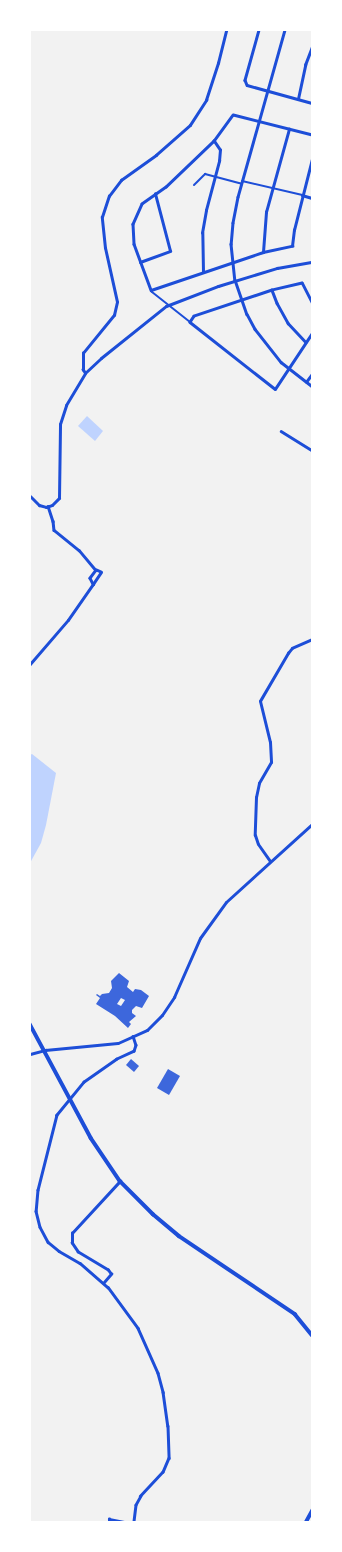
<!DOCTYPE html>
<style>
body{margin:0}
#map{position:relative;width:342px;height:1552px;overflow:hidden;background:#f2f2f2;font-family:Quicksand,sans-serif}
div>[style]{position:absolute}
.water>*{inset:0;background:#bfd3fe}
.building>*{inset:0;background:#3d67dc}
.pedestrian>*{height:2px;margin:-1px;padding:0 1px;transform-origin:1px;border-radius:1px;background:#1d4ed8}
.minor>*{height:2.5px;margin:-1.25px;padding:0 1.25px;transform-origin:1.25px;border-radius:1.25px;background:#1d4ed8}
.tertiary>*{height:3px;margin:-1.5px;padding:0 1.5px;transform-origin:1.5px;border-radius:1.5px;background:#1d4ed8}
.primary>*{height:3.5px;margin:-1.75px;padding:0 1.75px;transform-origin:1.75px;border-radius:1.75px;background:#1d4ed8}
span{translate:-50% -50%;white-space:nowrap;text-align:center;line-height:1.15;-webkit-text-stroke:4px #fff;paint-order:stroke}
.frame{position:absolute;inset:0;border:31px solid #fff;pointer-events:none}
</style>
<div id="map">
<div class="water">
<i style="clip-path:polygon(87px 416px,103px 431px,95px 441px,78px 426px)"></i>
<i style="clip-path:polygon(32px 754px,56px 773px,46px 825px,41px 843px,30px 863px,30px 755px)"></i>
</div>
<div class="building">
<i style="clip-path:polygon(evenodd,119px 973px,129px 981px,127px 987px,133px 992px,135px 989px,141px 990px,149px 996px,142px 1008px,136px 1006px,132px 1010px,132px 1013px,136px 1016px,129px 1022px,131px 1024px,128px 1028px,115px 1016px,96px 1004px,100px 998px,96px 995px,97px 994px,100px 996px,102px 994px,109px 993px,112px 988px,111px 981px,119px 973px,121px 998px,125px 1000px,121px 1006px,117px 1004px,121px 998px)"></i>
<i style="clip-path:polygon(131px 1059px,139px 1066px,134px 1072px,126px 1065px)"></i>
<i style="clip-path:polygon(168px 1069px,180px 1076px,169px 1095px,157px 1088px)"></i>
</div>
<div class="pedestrian">
<i style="left:242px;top:181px;width:62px;rotate:13.1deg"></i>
<i style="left:194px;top:185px;width:16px;rotate:-45deg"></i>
<i style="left:205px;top:174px;width:38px;rotate:15deg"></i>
<i style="left:151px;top:290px;width:2px;rotate:63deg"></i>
<i style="left:152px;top:292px;width:48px;rotate:38.3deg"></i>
</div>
<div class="minor">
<i style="left:259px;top:30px;width:52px;rotate:105.6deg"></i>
<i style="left:245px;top:80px;width:5px;rotate:68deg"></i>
<i style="left:247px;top:85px;width:67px;rotate:15.5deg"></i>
<i style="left:285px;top:30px;width:173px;rotate:105.7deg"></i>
<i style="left:238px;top:197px;width:26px;rotate:101deg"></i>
<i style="left:233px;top:223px;width:21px;rotate:95deg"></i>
<i style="left:231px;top:244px;width:36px;rotate:84deg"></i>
<i style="left:235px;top:280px;width:36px;rotate:71deg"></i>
<i style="left:247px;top:314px;width:17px;rotate:62deg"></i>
<i style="left:255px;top:329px;width:42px;rotate:51.8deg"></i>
<i style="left:281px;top:362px;width:39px;rotate:38deg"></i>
<i style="left:298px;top:99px;width:35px;rotate:-78deg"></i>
<i style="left:305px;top:65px;width:19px;rotate:-69deg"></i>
<i style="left:312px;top:135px;width:81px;rotate:-165.8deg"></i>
<i style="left:233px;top:115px;width:32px;rotate:126deg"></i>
<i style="left:214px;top:141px;width:66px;rotate:136.2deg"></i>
<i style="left:166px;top:187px;width:29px;rotate:145deg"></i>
<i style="left:142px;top:204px;width:22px;rotate:114deg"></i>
<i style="left:133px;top:224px;width:20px;rotate:87deg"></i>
<i style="left:134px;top:244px;width:49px;rotate:69.7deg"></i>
<i style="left:151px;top:290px;width:118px;rotate:-18.7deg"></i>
<i style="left:263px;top:252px;width:30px;rotate:-12deg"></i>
<i style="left:292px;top:246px;width:16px;rotate:-83deg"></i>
<i style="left:294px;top:230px;width:73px;rotate:-75.8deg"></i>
<i style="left:302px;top:195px;width:10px;rotate:17deg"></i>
<i style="left:263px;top:252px;width:40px;rotate:-85.7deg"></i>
<i style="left:266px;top:212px;width:86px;rotate:-74.5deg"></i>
<i style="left:140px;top:262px;width:32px;rotate:-20deg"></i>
<i style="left:170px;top:251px;width:59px;rotate:-104.7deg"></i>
<i style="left:203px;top:272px;width:39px;rotate:-91deg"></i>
<i style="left:202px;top:233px;width:23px;rotate:-80deg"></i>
<i style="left:206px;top:210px;width:51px;rotate:-75.1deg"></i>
<i style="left:219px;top:161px;width:11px;rotate:-85deg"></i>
<i style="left:220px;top:150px;width:11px;rotate:-124deg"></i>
<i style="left:272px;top:290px;width:14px;rotate:69deg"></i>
<i style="left:277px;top:303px;width:23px;rotate:61deg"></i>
<i style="left:288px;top:323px;width:26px;rotate:47deg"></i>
<i style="left:312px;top:303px;width:22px;rotate:-117deg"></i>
<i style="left:302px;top:283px;width:31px;rotate:167deg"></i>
<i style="left:272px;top:290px;width:82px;rotate:161.6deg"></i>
<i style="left:194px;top:316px;width:7px;rotate:124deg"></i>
<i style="left:190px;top:322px;width:108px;rotate:38.2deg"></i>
<i style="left:275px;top:389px;width:67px;rotate:-56.5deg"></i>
<i style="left:85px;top:373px;width:4px;rotate:-124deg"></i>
<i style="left:83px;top:370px;width:17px;rotate:-90deg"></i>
<i style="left:83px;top:353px;width:49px;rotate:-50.8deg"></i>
<i style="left:114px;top:315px;width:13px;rotate:-77deg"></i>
<i style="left:117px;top:302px;width:55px;rotate:-102.5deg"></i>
<i style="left:105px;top:248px;width:31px;rotate:-96deg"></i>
<i style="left:102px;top:217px;width:22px;rotate:-72deg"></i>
<i style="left:109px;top:196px;width:20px;rotate:-53deg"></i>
<i style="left:121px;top:180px;width:43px;rotate:-35.5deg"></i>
<i style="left:156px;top:155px;width:45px;rotate:-41.4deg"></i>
<i style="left:190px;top:125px;width:30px;rotate:-57deg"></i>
<i style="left:206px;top:100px;width:39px;rotate:-72deg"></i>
<i style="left:218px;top:63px;width:34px;rotate:-76deg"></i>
<i style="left:306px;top:382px;width:10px;rotate:-53deg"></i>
<i style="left:281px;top:431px;width:36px;rotate:32deg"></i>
<i style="left:48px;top:506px;width:16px;rotate:72deg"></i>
<i style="left:53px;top:521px;width:9px;rotate:84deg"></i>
<i style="left:54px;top:530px;width:32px;rotate:39deg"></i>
<i style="left:79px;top:550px;width:26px;rotate:50deg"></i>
<i style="left:30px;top:664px;width:58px;rotate:-49.2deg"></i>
<i style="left:68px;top:620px;width:44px;rotate:-55.2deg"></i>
<i style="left:93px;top:584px;width:14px;rotate:-56deg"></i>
<i style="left:101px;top:572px;width:5px;rotate:-158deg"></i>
<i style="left:96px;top:570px;width:10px;rotate:127deg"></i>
<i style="left:90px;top:578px;width:7px;rotate:63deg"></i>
<i style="left:260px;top:701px;width:56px;rotate:-59.7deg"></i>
<i style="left:288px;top:653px;width:6px;rotate:-51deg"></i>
<i style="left:292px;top:648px;width:22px;rotate:-24deg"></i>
<i style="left:133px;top:1036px;width:9px;rotate:72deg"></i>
<i style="left:136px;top:1045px;width:6px;rotate:108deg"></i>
<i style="left:134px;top:1051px;width:19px;rotate:155deg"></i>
<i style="left:117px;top:1059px;width:40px;rotate:145.1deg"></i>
<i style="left:84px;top:1082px;width:43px;rotate:129.3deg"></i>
<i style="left:57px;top:1115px;width:77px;rotate:104.2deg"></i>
<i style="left:38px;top:1190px;width:21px;rotate:95deg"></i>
<i style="left:36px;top:1211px;width:16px;rotate:76deg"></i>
<i style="left:40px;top:1227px;width:17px;rotate:62deg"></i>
<i style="left:48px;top:1242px;width:14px;rotate:39deg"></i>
<i style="left:59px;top:1251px;width:24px;rotate:30deg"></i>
<i style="left:80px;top:1263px;width:37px;rotate:41deg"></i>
<i style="left:108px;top:1287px;width:51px;rotate:53.8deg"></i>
<i style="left:138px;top:1328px;width:49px;rotate:66deg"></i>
<i style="left:158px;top:1373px;width:20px;rotate:75deg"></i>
<i style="left:163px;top:1392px;width:34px;rotate:82deg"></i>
<i style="left:168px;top:1426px;width:32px;rotate:88deg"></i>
<i style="left:169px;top:1458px;width:15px;rotate:113deg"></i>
<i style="left:163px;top:1472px;width:33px;rotate:133deg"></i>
<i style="left:141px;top:1496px;width:10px;rotate:119deg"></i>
<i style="left:136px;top:1505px;width:17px;rotate:97deg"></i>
<i style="left:104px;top:1282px;width:11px;rotate:-49deg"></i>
<i style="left:111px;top:1274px;width:5px;rotate:-127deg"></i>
<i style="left:108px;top:1270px;width:35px;rotate:-149deg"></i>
<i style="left:78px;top:1252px;width:11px;rotate:-124deg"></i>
<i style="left:72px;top:1243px;width:10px;rotate:-90deg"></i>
<i style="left:72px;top:1233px;width:71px;rotate:-47.3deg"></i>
<i style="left:109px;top:1522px;width:3px;rotate:-90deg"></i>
<i style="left:109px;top:1519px;width:15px;rotate:11deg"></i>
</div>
<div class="tertiary">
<i style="left:30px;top:496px;width:13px;rotate:45deg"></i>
<i style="left:39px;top:505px;width:7px;rotate:16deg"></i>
<i style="left:46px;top:507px;width:6px;rotate:-18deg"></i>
<i style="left:52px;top:505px;width:10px;rotate:-45deg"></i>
<i style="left:59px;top:498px;width:74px;rotate:-89.2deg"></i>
<i style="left:60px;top:424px;width:20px;rotate:-72deg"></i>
<i style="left:66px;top:405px;width:37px;rotate:-59deg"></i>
<i style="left:85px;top:373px;width:22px;rotate:-43deg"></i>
<i style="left:101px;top:358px;width:83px;rotate:-38.7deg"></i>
<i style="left:166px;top:306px;width:56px;rotate:-21deg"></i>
<i style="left:218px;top:286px;width:62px;rotate:-17deg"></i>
<i style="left:277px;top:268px;width:36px;rotate:-10deg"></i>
<i style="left:260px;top:701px;width:42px;rotate:76.3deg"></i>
<i style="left:270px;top:742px;width:20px;rotate:87deg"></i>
<i style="left:271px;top:762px;width:24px;rotate:120deg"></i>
<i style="left:259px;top:783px;width:14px;rotate:102deg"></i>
<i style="left:256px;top:797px;width:38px;rotate:92deg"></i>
<i style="left:255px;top:835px;width:9px;rotate:72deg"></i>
<i style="left:258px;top:844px;width:21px;rotate:55deg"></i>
<i style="left:30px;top:1054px;width:16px;rotate:-15deg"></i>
<i style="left:45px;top:1050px;width:73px;rotate:-5.5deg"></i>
<i style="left:118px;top:1043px;width:32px;rotate:-24deg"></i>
<i style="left:147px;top:1030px;width:21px;rotate:-45deg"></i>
<i style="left:162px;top:1015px;width:22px;rotate:-56deg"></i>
<i style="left:174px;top:997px;width:64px;rotate:-66.2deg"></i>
<i style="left:200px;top:938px;width:44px;rotate:-54.2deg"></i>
<i style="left:226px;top:902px;width:116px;rotate:-42.2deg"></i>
</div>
<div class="primary">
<i style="left:30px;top:1024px;width:129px;rotate:61.8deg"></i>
<i style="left:91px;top:1138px;width:52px;rotate:56deg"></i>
<i style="left:120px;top:1181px;width:47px;rotate:45deg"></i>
<i style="left:153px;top:1214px;width:34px;rotate:40deg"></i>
<i style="left:179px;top:1236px;width:140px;rotate:33.9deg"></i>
<i style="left:295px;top:1314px;width:27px;rotate:51deg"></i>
<i style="left:306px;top:1522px;width:13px;rotate:-61deg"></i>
</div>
<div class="frame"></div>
</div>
